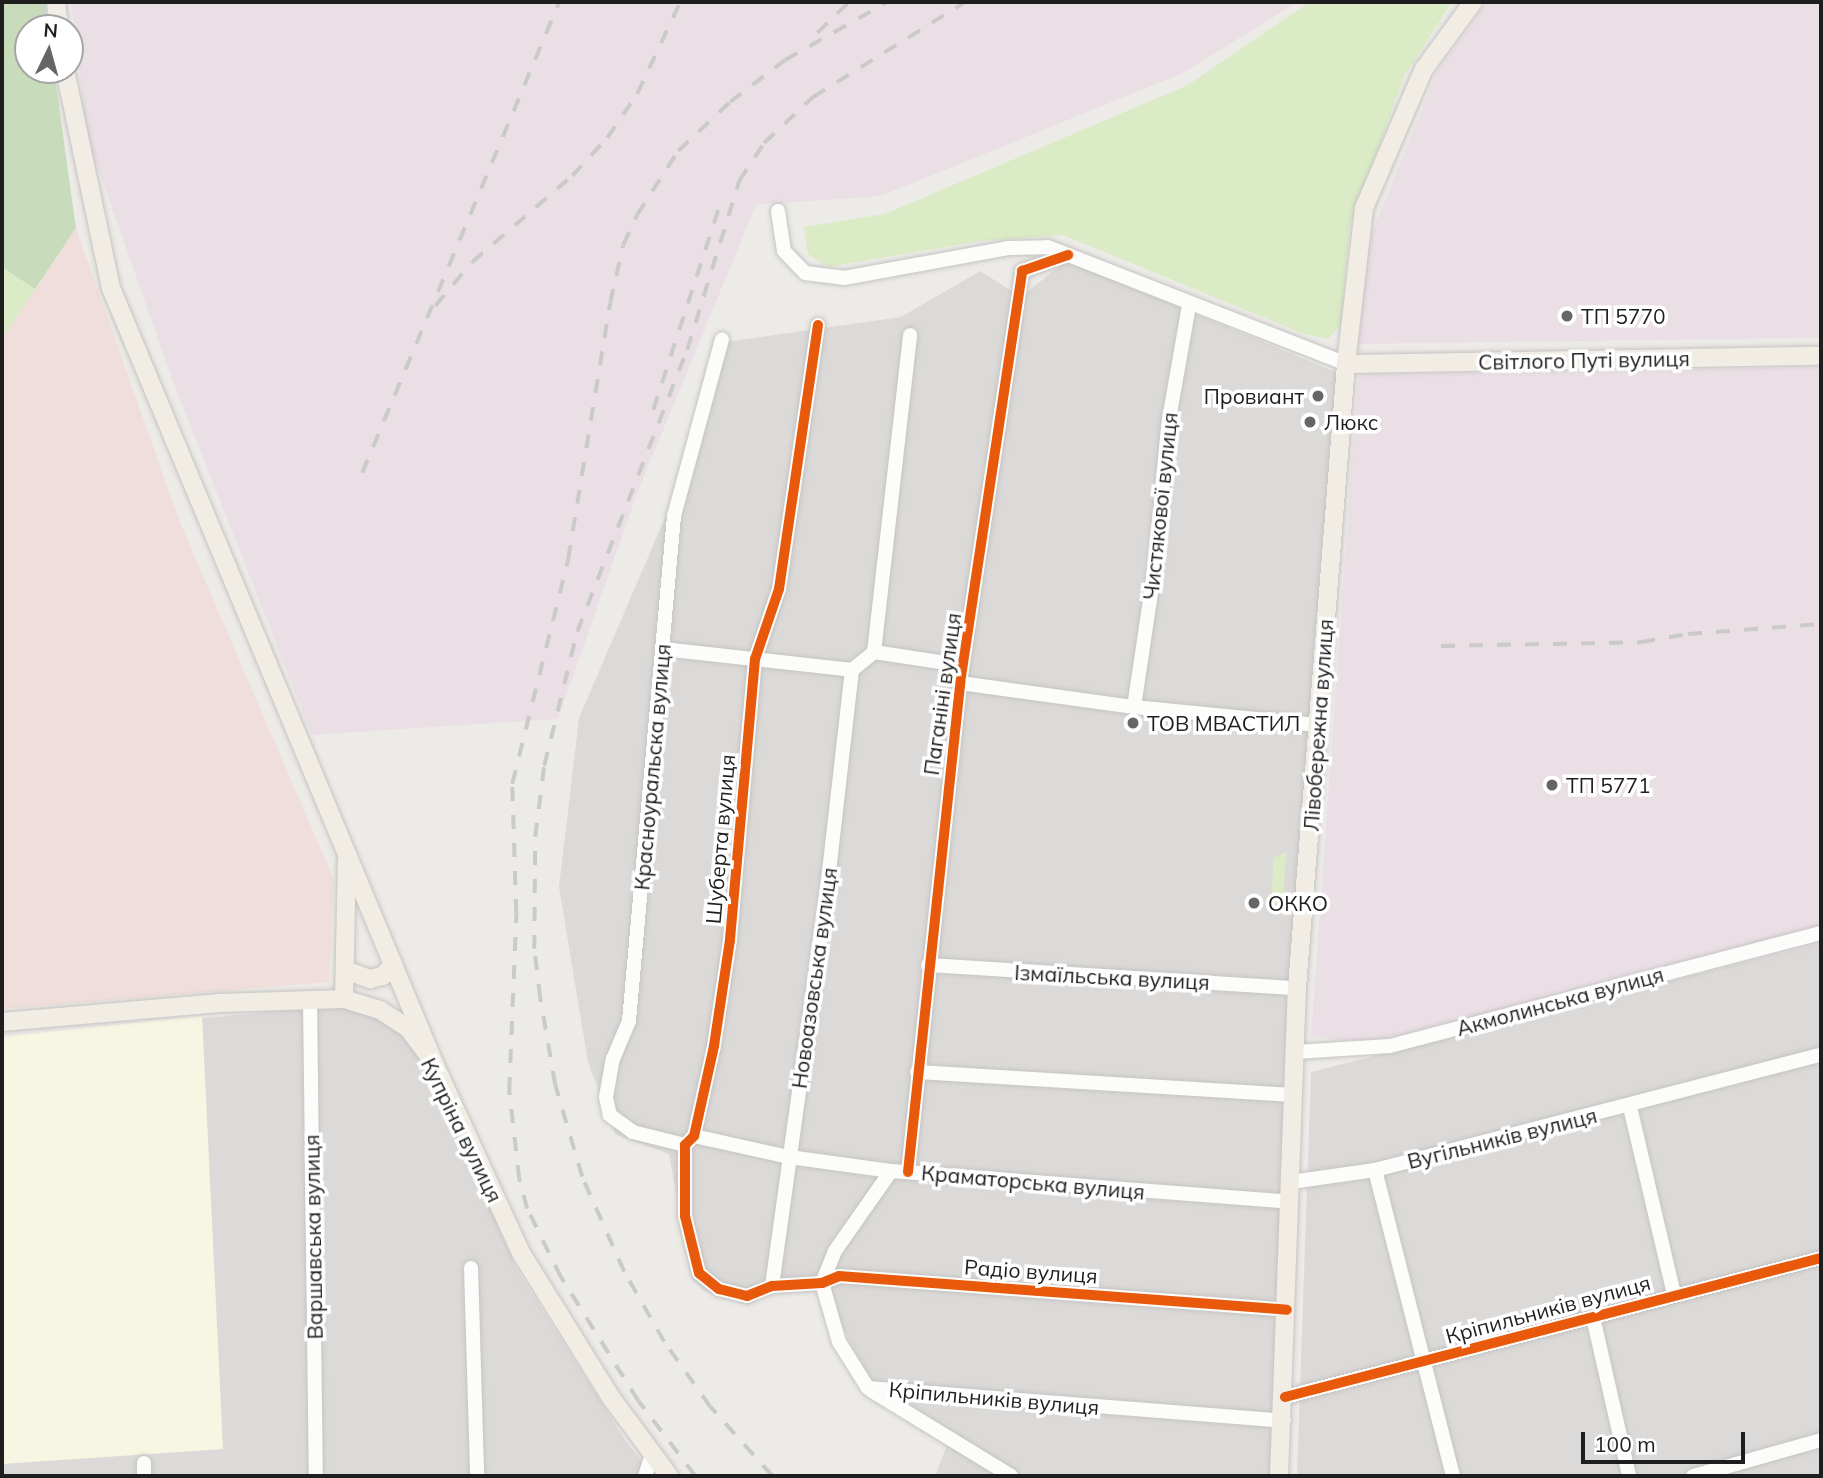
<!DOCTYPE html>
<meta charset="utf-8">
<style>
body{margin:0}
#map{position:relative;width:1823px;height:1478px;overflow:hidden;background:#edebe7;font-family:Mulish,sans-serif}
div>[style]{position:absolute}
.residential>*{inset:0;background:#dcdad8}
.commercial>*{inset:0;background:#efdedc}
.industrial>*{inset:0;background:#ebdfe6}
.education>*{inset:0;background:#f7f6e2}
.grass>*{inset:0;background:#daebc5}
.forest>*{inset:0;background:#c8dcbc}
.roads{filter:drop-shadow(0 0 2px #c5c4c3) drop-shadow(0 0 2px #c5c4c3)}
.minor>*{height:14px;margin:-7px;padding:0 7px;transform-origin:7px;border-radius:7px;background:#fcfcfb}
.major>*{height:18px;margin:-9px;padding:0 9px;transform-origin:9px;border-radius:9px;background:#f1ece4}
.rail>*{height:3.5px;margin-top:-1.75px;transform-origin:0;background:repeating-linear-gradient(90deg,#cacac9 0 14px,transparent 0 28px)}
.cycleway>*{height:10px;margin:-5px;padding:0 5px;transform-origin:5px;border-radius:5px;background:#e8590c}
.dots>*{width:19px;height:19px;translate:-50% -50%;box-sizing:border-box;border:4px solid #fff;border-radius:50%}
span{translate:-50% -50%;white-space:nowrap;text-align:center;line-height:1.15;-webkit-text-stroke:7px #fff;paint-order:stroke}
.poi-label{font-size:21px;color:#1e1e1e}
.left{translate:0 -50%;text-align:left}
.right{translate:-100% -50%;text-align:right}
.street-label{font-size:21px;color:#1e1e1e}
.frame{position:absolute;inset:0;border:4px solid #1e1e1e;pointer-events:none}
.north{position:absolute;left:14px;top:14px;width:70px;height:70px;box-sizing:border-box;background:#fff;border:2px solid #a5a5a5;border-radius:50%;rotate:5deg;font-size:19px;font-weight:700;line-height:28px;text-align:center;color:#1e1e1e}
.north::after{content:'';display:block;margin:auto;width:24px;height:32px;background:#666664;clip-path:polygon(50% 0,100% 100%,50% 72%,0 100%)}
.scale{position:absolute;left:1581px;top:1432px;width:164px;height:32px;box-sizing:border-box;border:4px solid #1e1e1e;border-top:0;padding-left:9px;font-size:21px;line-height:24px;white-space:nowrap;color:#1e1e1e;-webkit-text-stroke:5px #fff;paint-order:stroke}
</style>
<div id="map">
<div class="residential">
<i style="clip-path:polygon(1067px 260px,1340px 374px,1276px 1476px,935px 1476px,952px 1432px,870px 1383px,822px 1283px,782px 1278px,748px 1305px,706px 1292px,692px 1280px,669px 1154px,615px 1134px,588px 1062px,559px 887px,579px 718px,673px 499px,725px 342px,901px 317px,980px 271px,1021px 297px)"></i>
<i style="clip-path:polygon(1821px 943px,1821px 1476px,1297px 1476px,1311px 1072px)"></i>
<i style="clip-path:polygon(345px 1005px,359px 1007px,404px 1033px,429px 1065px,516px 1268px,625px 1440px,653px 1476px,2px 1476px,2px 1037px)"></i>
</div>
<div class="commercial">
<i style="clip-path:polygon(76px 228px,179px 520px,334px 880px,329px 982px,2px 1009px,2px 338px)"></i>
</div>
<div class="industrial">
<i style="clip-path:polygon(71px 2px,1298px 2px,1181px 74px,881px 196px,756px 205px,638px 491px,558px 719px,312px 735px,172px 379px,87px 137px)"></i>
<i style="clip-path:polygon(1487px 2px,1821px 2px,1821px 338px,1357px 344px,1367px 245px,1437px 72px)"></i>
<i style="clip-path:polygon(1821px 367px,1821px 943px,1401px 1044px,1311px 1037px,1358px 375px)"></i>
</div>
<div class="education">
<i style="clip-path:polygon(202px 1016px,223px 1449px,2px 1464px,2px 1037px)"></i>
</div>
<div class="grass">
<i style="clip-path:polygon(1310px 2px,1452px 2px,1404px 76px,1349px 230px,1341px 324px,1328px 339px,1304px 334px,1063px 235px,980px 241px,828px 267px,808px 254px,804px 227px,885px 214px,1188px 85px)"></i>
<i style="clip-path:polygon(2px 267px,35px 289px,2px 338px)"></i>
<i style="clip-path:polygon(1286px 852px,1282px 913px,1272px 903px,1273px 858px)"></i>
</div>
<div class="forest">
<i style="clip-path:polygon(2px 2px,45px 2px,48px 28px,28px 28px,28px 70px,54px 70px,76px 228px,35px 289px,2px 267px)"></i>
</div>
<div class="roads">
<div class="minor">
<i style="left:778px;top:211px;width:40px;rotate:81.5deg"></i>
<i style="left:784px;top:251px;width:30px;rotate:46deg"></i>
<i style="left:805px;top:273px;width:39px;rotate:7deg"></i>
<i style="left:844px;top:278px;width:168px;rotate:-10.3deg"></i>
<i style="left:1009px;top:248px;width:39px;rotate:-1deg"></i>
<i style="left:1048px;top:247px;width:320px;rotate:21.4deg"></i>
<i style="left:818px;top:325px;width:267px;rotate:98.4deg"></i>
<i style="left:779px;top:589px;width:74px;rotate:108.9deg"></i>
<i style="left:755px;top:659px;width:282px;rotate:95.1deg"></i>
<i style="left:730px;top:940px;width:107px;rotate:98.6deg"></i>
<i style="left:714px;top:1046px;width:92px;rotate:102.5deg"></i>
<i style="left:694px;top:1136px;width:13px;rotate:135deg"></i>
<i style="left:685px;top:1145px;width:71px;rotate:90deg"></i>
<i style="left:685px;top:1216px;width:59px;rotate:76.2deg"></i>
<i style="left:699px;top:1273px;width:26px;rotate:39deg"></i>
<i style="left:719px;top:1289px;width:29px;rotate:14deg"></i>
<i style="left:747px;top:1296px;width:27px;rotate:-22deg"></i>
<i style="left:772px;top:1286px;width:50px;rotate:-3.4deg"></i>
<i style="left:822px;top:1283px;width:18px;rotate:-22deg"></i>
<i style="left:839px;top:1276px;width:449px;rotate:4.3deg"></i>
<i style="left:663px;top:649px;width:190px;rotate:6.3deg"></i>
<i style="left:852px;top:670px;width:28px;rotate:-39deg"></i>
<i style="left:874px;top:652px;width:74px;rotate:8.6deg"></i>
<i style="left:947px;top:663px;width:24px;rotate:57deg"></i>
<i style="left:960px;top:683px;width:176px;rotate:7.9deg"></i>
<i style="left:1134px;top:707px;width:184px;rotate:5.6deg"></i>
<i style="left:874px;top:652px;width:319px;rotate:-83.5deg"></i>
<i style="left:1134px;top:707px;width:143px;rotate:-81.5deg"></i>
<i style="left:1155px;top:566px;width:148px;rotate:-84.6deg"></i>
<i style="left:1169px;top:419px;width:115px;rotate:-80deg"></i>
<i style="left:928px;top:965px;width:370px;rotate:3.6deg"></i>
<i style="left:310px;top:999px;width:477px;rotate:89.3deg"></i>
<i style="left:1295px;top:1052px;width:95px;rotate:-3.6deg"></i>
<i style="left:1390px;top:1046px;width:446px;rotate:-14.7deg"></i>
<i style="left:917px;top:1072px;width:378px;rotate:3.5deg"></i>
<i style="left:1630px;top:1107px;width:193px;rotate:76.8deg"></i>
<i style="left:694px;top:1136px;width:97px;rotate:12.5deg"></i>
<i style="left:789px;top:1157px;width:103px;rotate:7.8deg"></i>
<i style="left:891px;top:1171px;width:400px;rotate:4.4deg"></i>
<i style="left:685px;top:1145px;width:54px;rotate:-166deg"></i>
<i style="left:633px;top:1132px;width:29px;rotate:-144deg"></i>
<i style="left:610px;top:1115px;width:18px;rotate:-103deg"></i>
<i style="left:606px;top:1097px;width:39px;rotate:-80deg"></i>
<i style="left:613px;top:1059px;width:41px;rotate:-67.2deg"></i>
<i style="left:629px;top:1021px;width:507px;rotate:-84.91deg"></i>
<i style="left:674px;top:516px;width:183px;rotate:-74.8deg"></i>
<i style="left:1375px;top:1170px;width:316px;rotate:75.7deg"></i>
<i style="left:891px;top:1171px;width:98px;rotate:125deg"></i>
<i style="left:835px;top:1251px;width:35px;rotate:112deg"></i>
<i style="left:822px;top:1283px;width:61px;rotate:73.9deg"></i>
<i style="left:839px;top:1342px;width:54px;rotate:57.8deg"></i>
<i style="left:868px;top:1388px;width:417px;rotate:4.5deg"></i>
<i style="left:908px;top:1172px;width:492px;rotate:-83.9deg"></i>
<i style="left:960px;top:683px;width:417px;rotate:-81.4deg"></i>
<i style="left:1022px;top:271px;width:49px;rotate:-19.2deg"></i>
<i style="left:1291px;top:1182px;width:85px;rotate:-8.1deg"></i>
<i style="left:1375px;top:1170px;width:461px;rotate:-14.5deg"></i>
<i style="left:471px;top:1268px;width:208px;rotate:88.3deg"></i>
<i style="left:772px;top:1286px;width:392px;rotate:-82.1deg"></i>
<i style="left:826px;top:898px;width:229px;rotate:-83.5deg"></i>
<i style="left:1593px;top:1317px;width:163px;rotate:77.2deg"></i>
<i style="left:872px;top:1391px;width:163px;rotate:31.4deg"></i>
<i style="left:1285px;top:1397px;width:554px;rotate:-14.54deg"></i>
<i style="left:144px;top:1463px;width:13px;rotate:90deg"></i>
<i style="left:645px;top:1476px;width:23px;rotate:-72deg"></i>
<i style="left:1693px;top:1476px;width:133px;rotate:-15.7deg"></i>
</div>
<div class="major">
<i style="left:56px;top:2px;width:26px;rotate:83deg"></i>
<i style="left:65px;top:70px;width:223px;rotate:78.1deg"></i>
<i style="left:111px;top:288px;width:840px;rotate:67.37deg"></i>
<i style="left:1346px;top:364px;width:475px;rotate:-1deg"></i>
<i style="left:345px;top:970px;width:27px;rotate:20deg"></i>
<i style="left:370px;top:979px;width:13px;rotate:-13deg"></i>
<i style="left:383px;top:976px;width:16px;rotate:-50deg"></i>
<i style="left:344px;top:999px;width:139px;rotate:-88.8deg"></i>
<i style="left:2px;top:1022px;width:218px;rotate:-5deg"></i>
<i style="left:219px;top:1003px;width:125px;rotate:-1.8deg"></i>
<i style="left:344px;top:999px;width:38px;rotate:17deg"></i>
<i style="left:380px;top:1010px;width:33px;rotate:33deg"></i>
<i style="left:408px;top:1028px;width:44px;rotate:53.4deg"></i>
<i style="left:434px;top:1063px;width:209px;rotate:65.4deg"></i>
<i style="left:521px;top:1253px;width:172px;rotate:58.1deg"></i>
<i style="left:612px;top:1399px;width:96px;rotate:53.5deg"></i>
<i style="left:1279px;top:1476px;width:488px;rotate:-87.9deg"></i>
<i style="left:1297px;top:988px;width:626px;rotate:-85.51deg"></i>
<i style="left:1346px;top:364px;width:157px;rotate:-83.4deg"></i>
<i style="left:1364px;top:208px;width:151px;rotate:-66.7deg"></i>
<i style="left:1424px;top:69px;width:83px;rotate:-53.8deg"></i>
</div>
</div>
<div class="rail">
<i style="left:817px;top:33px;width:45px;rotate:-44.1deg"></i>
<i style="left:435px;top:306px;width:57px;rotate:-49.9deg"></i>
<i style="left:472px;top:262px;width:132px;rotate:-40.7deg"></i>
<i style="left:572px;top:176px;width:52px;rotate:-47.4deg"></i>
<i style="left:607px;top:138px;width:53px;rotate:-55.7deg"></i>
<i style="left:637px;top:94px;width:102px;rotate:-64.9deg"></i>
<i style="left:653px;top:410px;width:210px;rotate:-72deg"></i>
<i style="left:362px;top:473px;width:511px;rotate:-67.3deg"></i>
<i style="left:1441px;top:646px;width:200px;rotate:-1.1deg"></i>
<i style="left:1641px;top:642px;width:48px;rotate:-9.7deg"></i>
<i style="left:1688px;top:634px;width:133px;rotate:-4.3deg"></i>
<i style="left:695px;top:1476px;width:94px;rotate:-127.2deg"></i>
<i style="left:638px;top:1401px;width:145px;rotate:-122deg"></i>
<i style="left:561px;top:1278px;width:77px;rotate:-116.2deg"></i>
<i style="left:527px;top:1209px;width:31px;rotate:-105deg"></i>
<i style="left:519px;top:1179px;width:89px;rotate:-96.5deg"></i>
<i style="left:509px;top:1091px;width:178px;rotate:-87.7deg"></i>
<i style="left:516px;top:913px;width:129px;rotate:-91.8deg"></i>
<i style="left:512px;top:784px;width:232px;rotate:-76deg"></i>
<i style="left:568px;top:559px;width:259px;rotate:-80.7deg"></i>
<i style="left:610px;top:303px;width:59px;rotate:-77.4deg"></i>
<i style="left:623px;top:245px;width:33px;rotate:-65deg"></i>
<i style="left:637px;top:215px;width:76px;rotate:-57.4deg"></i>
<i style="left:678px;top:151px;width:71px;rotate:-43.3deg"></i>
<i style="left:730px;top:102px;width:69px;rotate:-37.4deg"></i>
<i style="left:785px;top:60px;width:117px;rotate:-29.6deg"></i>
<i style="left:772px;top:1476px;width:93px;rotate:-131.9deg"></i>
<i style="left:710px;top:1407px;width:80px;rotate:-125.3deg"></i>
<i style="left:664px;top:1342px;width:81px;rotate:-119.7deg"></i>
<i style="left:624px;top:1272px;width:104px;rotate:-113.9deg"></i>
<i style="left:582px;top:1177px;width:96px;rotate:-106.4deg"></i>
<i style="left:555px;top:1085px;width:88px;rotate:-99.8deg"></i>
<i style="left:540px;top:998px;width:49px;rotate:-97deg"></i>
<i style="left:534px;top:949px;width:112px;rotate:-89.5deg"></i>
<i style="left:535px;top:837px;width:72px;rotate:-82.8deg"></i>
<i style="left:544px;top:766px;width:138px;rotate:-76.2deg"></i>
<i style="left:577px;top:632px;width:303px;rotate:-68.7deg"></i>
<i style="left:687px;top:350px;width:177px;rotate:-72.9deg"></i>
<i style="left:739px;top:181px;width:45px;rotate:-56.7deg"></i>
<i style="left:764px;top:143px;width:67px;rotate:-43.2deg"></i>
<i style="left:813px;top:97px;width:179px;rotate:-32deg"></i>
</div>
<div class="cycleway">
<i style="left:818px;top:325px;width:267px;rotate:98.4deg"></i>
<i style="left:779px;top:589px;width:74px;rotate:108.9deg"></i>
<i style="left:755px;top:659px;width:282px;rotate:95.1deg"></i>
<i style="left:730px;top:940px;width:107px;rotate:98.6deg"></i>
<i style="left:714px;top:1046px;width:92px;rotate:102.5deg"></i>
<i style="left:694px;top:1136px;width:13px;rotate:135deg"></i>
<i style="left:685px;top:1145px;width:71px;rotate:90deg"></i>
<i style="left:685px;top:1216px;width:59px;rotate:76.2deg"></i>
<i style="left:699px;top:1273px;width:26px;rotate:39deg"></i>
<i style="left:719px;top:1289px;width:29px;rotate:14deg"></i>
<i style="left:747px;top:1296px;width:27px;rotate:-22deg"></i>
<i style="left:772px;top:1286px;width:50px;rotate:-3.4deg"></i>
<i style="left:822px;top:1283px;width:18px;rotate:-22deg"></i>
<i style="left:839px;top:1276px;width:449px;rotate:4.3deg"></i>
<i style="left:908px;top:1172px;width:492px;rotate:-83.9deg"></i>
<i style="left:960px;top:683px;width:417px;rotate:-81.4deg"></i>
<i style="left:1022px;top:271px;width:49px;rotate:-19.2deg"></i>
<i style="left:1285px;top:1397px;width:554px;rotate:-14.54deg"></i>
</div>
<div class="dots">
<i style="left:1567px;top:316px;background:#666664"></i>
<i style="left:1318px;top:396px;background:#666664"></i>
<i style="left:1310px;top:422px;background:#666664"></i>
<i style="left:1133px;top:723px;background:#666664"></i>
<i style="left:1552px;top:785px;background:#666664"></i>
<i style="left:1254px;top:903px;background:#666664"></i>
</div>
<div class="poi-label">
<span class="left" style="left:1581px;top:316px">ТП 5770</span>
<span class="right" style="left:1304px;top:396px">Провиант</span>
<span class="left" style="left:1324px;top:422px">Люкс</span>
<span class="left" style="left:1147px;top:723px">ТОВ МВАСТИЛ</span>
<span class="left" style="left:1566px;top:785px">ТП 5771</span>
<span class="left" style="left:1268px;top:903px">ОККО</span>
</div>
<div class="street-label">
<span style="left:1584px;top:360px;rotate:-1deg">Світлого Путі вулиця</span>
<span style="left:1160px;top:506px;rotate:-84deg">Чистякової вулиця</span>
<span style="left:942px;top:694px;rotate:-82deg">Паганіні вулиця</span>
<span style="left:1318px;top:725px;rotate:-86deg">Лівобережна вулиця</span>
<span style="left:652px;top:767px;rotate:-85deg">Красноуральска вулиця</span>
<span style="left:720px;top:839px;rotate:-85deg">Шуберта вулиця</span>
<span style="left:1112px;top:977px;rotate:3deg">Ізмаїльська вулиця</span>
<span style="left:814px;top:978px;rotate:-82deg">Новоазовська вулиця</span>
<span style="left:1560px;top:1001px;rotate:-15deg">Акмолинська вулиця</span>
<span style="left:462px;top:1130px;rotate:64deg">Купріна вулиця</span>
<span style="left:1502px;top:1138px;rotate:-14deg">Вугільників вулиця</span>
<span style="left:1033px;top:1182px;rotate:5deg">Краматорська вулиця</span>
<span style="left:313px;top:1237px;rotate:-91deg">Варшавська вулиця</span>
<span style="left:1031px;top:1271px;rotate:4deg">Радіо вулиця</span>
<span style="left:1548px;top:1309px;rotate:-15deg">Кріпильників вулиця</span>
<span style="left:994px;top:1398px;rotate:5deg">Кріпильників вулиця</span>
</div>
<div class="frame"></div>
<div class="north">N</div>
<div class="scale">100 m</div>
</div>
